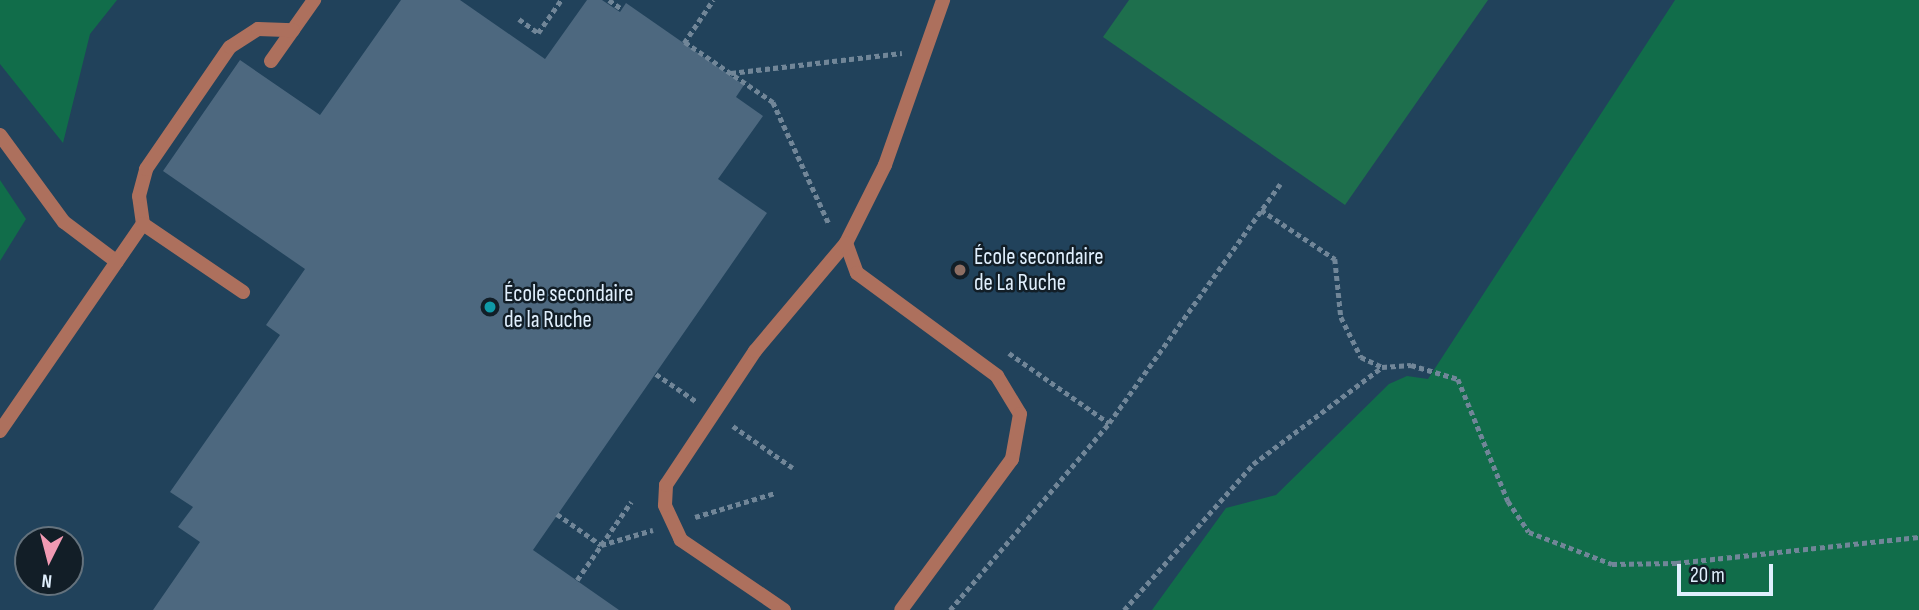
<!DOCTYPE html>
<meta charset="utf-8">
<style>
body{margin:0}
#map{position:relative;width:1919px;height:610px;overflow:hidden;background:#1e374c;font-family:"Sofia Sans Condensed",sans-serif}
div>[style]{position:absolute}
.built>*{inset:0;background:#21425b}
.green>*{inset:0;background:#1e6f4d}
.forest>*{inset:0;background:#116d4a}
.building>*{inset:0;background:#4d687f}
.path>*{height:4.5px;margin-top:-2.25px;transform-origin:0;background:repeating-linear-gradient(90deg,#718698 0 5px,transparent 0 8.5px)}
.lane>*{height:14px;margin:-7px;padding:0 7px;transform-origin:7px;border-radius:7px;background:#ad705d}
.dots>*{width:19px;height:19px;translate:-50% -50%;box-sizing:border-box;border:4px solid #121e27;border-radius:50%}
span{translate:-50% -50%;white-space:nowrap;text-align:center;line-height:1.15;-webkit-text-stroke:5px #121e27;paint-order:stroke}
.poi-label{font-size:23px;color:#e0effd}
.left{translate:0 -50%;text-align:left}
.north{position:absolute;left:14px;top:526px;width:70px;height:70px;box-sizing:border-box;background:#121e27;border:2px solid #64727d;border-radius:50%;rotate:186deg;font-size:19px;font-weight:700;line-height:28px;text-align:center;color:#e0effd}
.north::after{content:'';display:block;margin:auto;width:24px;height:32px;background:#f19ab3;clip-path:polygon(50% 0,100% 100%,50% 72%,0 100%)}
.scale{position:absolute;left:1677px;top:564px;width:96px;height:32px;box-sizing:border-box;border:4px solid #e0effd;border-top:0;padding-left:9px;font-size:21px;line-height:24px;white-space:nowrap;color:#e0effd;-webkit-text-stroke:5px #121e27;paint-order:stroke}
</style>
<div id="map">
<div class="built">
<i style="clip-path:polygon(evenodd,0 0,1919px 0,1919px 610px,0 610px,0 0,28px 540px,70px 540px,70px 582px,28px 582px,28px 540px)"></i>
</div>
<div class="green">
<i style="clip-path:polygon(1129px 0,1488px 0,1345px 205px,1103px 37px)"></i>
</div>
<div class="forest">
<i style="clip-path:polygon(0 0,117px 0,90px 34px,63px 143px,0 64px)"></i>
<i style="clip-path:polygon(1675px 0,1919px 0,1919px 610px,1152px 610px,1226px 508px,1276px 495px,1389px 384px,1407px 376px,1428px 379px)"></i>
<i style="clip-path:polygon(0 180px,26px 219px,0 261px)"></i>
</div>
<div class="building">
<i style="clip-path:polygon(401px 0,460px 0,545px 59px,587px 0,602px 0,620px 12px,626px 3px,744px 85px,736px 97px,763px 116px,718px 179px,767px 213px,533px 550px,619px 610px,153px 610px,200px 542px,178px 527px,193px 507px,170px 492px,280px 335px,266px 325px,305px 269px,163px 171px,240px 60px,320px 115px)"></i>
</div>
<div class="path">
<i style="left:609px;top:0;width:16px;rotate:35deg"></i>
<i style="left:519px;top:19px;width:24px;rotate:36deg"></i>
<i style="left:538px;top:33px;width:40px;rotate:-55.1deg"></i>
<i style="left:685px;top:42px;width:107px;rotate:34.3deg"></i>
<i style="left:773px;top:102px;width:134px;rotate:65.3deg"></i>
<i style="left:684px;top:43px;width:52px;rotate:-56deg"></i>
<i style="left:731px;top:73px;width:172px;rotate:-6.7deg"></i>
<i style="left:1261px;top:210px;width:89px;rotate:33.5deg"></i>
<i style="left:1335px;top:259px;width:58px;rotate:84.1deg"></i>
<i style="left:1341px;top:317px;width:45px;rotate:63.4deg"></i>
<i style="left:1361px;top:357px;width:23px;rotate:25deg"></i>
<i style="left:1382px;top:367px;width:29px;rotate:-4deg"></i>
<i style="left:1411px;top:365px;width:49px;rotate:16.6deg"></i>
<i style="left:1458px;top:379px;width:132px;rotate:67.7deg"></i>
<i style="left:1508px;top:501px;width:37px;rotate:56deg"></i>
<i style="left:1529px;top:532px;width:89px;rotate:21.1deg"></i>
<i style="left:1612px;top:564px;width:64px;rotate:-0.9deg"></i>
<i style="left:1676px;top:563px;width:244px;rotate:-6.1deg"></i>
<i style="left:1009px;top:353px;width:122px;rotate:35deg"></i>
<i style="left:656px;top:374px;width:50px;rotate:34.3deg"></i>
<i style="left:733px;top:426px;width:73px;rotate:35deg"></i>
<i style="left:557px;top:514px;width:54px;rotate:35.2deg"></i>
<i style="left:601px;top:545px;width:54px;rotate:-16.1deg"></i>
<i style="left:695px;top:517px;width:84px;rotate:-16.7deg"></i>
<i style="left:577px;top:580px;width:95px;rotate:-55.3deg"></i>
<i style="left:950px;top:610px;width:245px;rotate:-49.6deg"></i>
<i style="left:1109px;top:423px;width:294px;rotate:-54.4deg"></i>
<i style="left:1124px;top:610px;width:195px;rotate:-48.5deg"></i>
<i style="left:1253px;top:464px;width:161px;rotate:-36.9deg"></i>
</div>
<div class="lane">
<i style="left:271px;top:61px;width:75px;rotate:-54.8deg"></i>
<i style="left:0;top:135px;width:108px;rotate:53.7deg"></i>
<i style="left:64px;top:222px;width:66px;rotate:37deg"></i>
<i style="left:143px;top:224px;width:28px;rotate:-98deg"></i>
<i style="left:139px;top:196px;width:28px;rotate:-75deg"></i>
<i style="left:146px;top:169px;width:148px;rotate:-55.5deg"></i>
<i style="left:230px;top:47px;width:33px;rotate:-33deg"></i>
<i style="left:258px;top:29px;width:35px;rotate:2deg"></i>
<i style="left:846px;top:243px;width:87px;rotate:-63.4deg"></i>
<i style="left:885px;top:165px;width:175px;rotate:-70.6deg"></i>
<i style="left:0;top:431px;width:252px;rotate:-55.4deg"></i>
<i style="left:143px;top:224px;width:121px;rotate:34.2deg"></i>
<i style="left:784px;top:610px;width:125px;rotate:-145.8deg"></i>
<i style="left:681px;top:540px;width:38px;rotate:-115deg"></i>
<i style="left:665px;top:505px;width:20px;rotate:-87deg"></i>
<i style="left:666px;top:485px;width:161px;rotate:-56.4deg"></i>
<i style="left:755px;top:351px;width:141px;rotate:-49.9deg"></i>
<i style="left:846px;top:243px;width:32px;rotate:70deg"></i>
<i style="left:857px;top:273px;width:174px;rotate:36.3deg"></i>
<i style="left:997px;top:376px;width:44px;rotate:58.8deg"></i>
<i style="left:1020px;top:414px;width:46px;rotate:100.1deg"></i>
<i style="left:1012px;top:459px;width:187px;rotate:126.3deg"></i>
</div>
<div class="dots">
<i style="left:960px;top:270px;background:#8d6e63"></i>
<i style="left:490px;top:307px;background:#0f9aa8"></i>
</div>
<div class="poi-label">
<span class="left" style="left:974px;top:270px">École secondaire<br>de La Ruche</span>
<span class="left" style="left:504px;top:307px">École secondaire<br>de la Ruche</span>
</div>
<div class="north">N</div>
<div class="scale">20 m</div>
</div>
